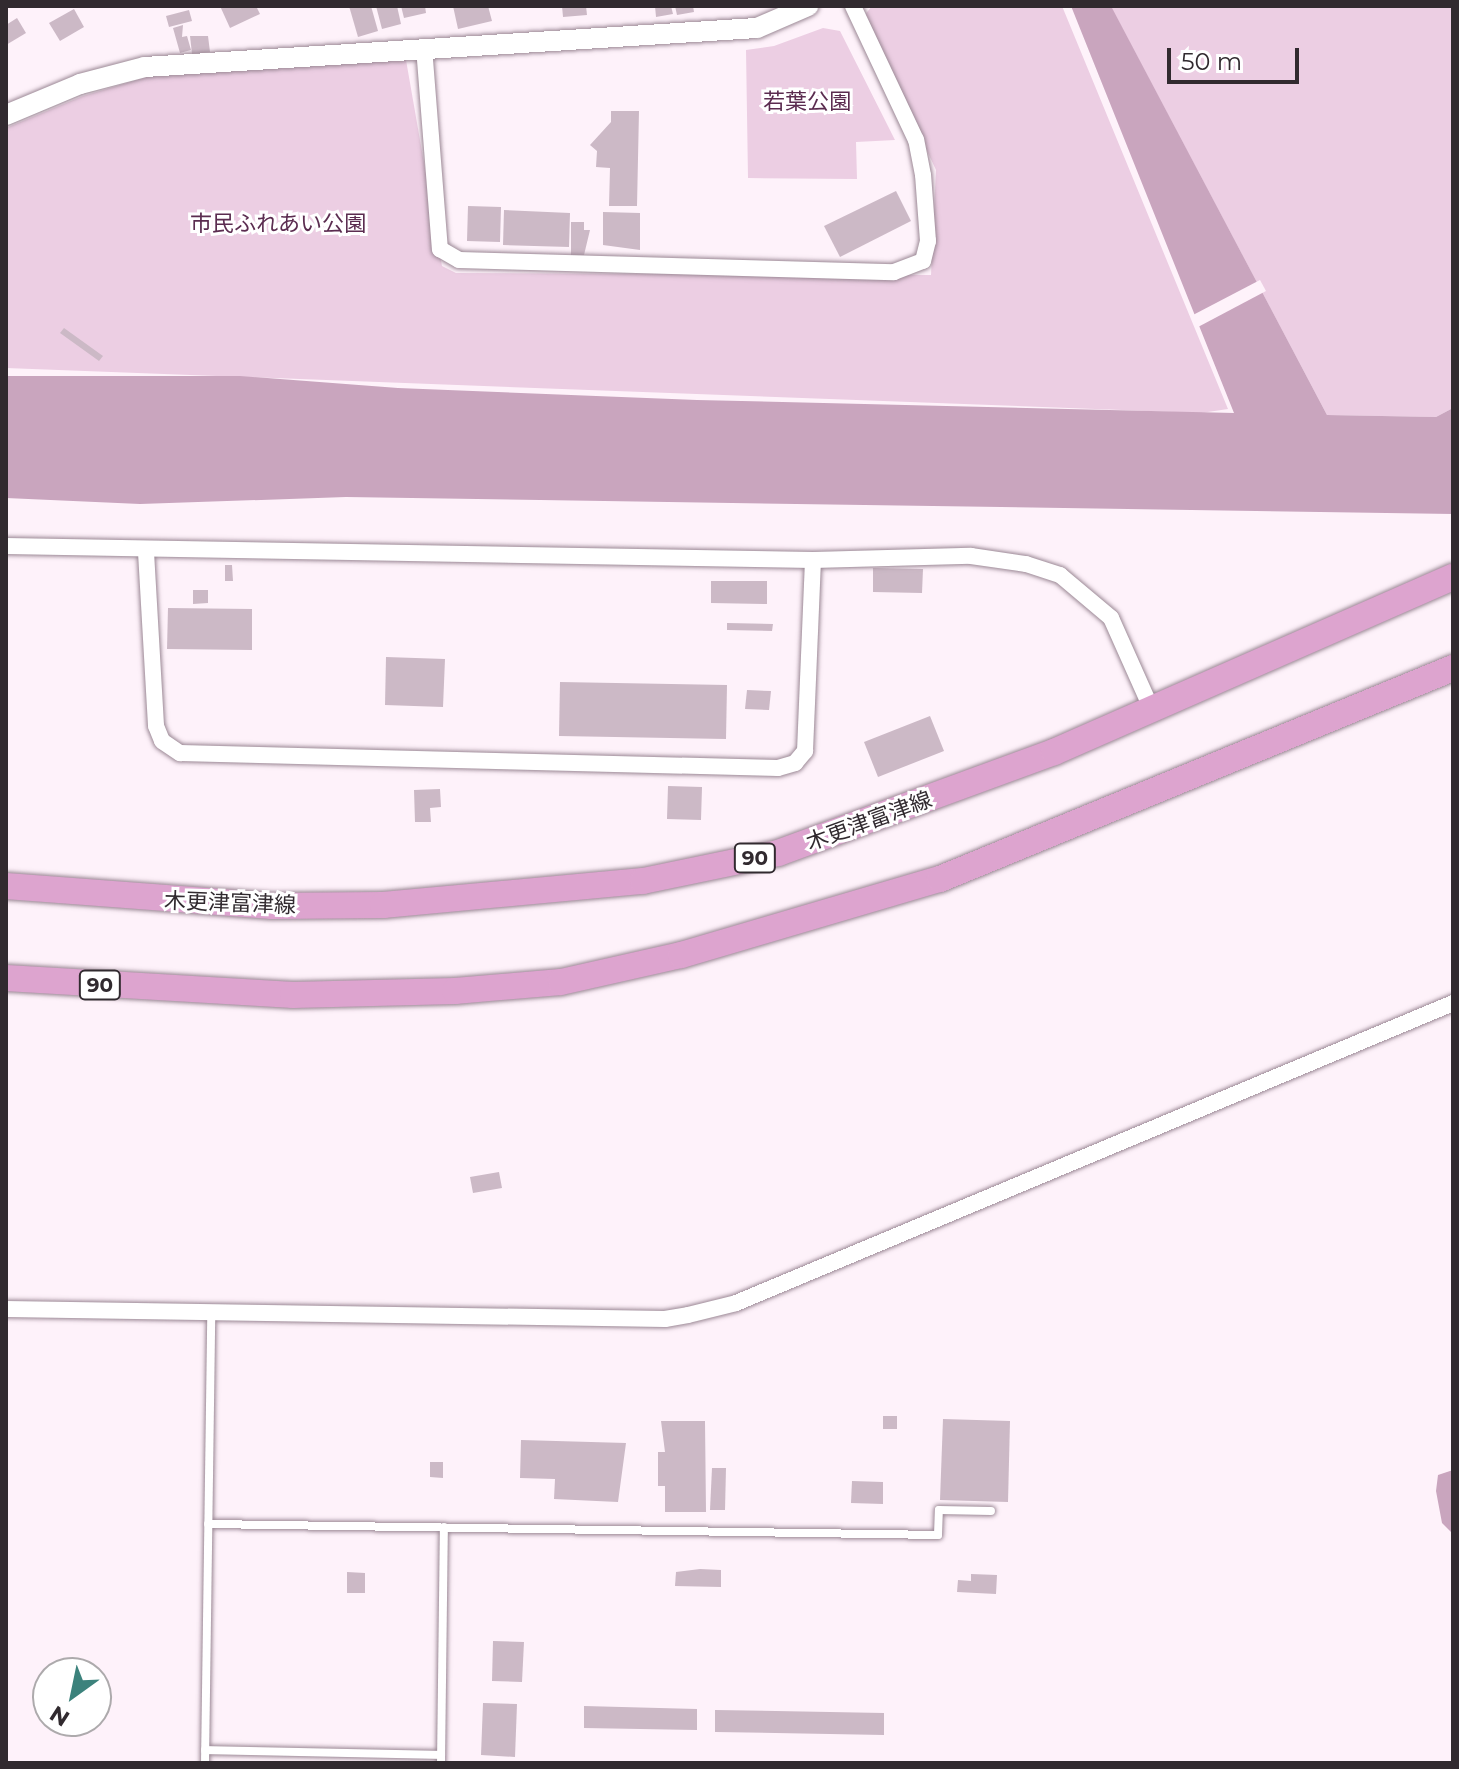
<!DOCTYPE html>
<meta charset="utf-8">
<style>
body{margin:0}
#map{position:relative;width:1459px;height:1769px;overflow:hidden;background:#fef2fa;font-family:Montserrat,"Noto Sans JP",sans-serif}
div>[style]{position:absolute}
.green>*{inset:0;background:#eccee3}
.water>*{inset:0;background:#c9a5be}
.pier>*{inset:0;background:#fef2fa}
.building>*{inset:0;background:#ccb9c6}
.roads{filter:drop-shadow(0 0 2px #9b8895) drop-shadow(0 0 2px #9b8895)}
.service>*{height:8px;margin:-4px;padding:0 4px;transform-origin:4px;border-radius:4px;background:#fff}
.minor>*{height:16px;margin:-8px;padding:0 8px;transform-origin:8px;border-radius:8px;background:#fff}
.tertiary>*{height:20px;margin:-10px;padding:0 10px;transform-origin:10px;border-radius:10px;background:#fff}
.primary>*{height:26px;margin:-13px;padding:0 13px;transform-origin:13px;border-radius:13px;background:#dda4cf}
span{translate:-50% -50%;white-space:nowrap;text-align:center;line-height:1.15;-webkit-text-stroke:6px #fff;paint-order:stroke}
.shield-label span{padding:2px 6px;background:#fff;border:2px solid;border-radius:6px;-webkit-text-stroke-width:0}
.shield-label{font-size:20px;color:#312a2f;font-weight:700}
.park-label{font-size:22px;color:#5b2c50}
.street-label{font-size:22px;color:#312a2f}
.frame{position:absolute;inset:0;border:8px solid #312a2f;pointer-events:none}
.north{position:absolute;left:32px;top:1657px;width:80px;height:80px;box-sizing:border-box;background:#fff;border:2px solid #adaaac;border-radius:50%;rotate:213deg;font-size:22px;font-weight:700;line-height:32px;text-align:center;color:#312a2f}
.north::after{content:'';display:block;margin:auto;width:28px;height:36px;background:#3c827c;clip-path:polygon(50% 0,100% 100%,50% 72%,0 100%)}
.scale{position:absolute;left:1167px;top:48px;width:132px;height:36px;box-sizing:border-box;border:4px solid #312a2f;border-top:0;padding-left:10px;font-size:24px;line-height:28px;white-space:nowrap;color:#312a2f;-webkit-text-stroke:6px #fff;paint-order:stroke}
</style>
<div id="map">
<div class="green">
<i style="clip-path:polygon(872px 6px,1062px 6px,1228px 409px,1201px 413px,6px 368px,6px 128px,83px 96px,147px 77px,406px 60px,442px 266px,456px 273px,931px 275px,936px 170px,864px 16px)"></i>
<i style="clip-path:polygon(1453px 6px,1453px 408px,1436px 417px,1327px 415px,1111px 7px)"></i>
<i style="clip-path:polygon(823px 28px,840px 31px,895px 140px,856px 142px,857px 179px,748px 178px,746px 50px,774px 46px)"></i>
</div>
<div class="water">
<i style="clip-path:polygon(1071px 6px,1111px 6px,1327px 415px,1436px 417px,1453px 408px,1453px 514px,346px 497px,140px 504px,6px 498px,6px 376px,240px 376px,398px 388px,697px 400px,1234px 413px)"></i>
<i style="clip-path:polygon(1453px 1470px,1453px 1534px,1442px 1523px,1436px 1491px,1438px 1475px)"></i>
</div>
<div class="pier">
<i style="clip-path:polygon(1260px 280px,1266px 291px,1198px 327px,1193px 315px)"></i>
</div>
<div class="building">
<i style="clip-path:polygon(220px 6px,256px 6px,260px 14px,230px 28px)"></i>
<i style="clip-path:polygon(349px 6px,371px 6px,378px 31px,358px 37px)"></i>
<i style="clip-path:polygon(376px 6px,397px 6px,401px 24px,382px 29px)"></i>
<i style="clip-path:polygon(401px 6px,425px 6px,426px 13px,404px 18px)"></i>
<i style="clip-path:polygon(453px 6px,488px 6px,492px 21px,458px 29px)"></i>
<i style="clip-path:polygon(562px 6px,586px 6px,587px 15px,563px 17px)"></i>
<i style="clip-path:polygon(655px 6px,671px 6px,673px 14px,656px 17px)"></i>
<i style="clip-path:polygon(675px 6px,693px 6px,694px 12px,677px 15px)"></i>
<i style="clip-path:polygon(74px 9px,84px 27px,60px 41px,49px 23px)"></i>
<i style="clip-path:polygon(189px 10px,192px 21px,169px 27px,166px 16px)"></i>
<i style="clip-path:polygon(17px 18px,26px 33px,6px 45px,6px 25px)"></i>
<i style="clip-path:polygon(183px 25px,182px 37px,187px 36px,191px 50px,180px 53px,173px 28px)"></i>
<i style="clip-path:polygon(190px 36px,208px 36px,210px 52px,192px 54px)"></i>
<i style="clip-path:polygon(611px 111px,639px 111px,637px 206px,609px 206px,610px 168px,596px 167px,597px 151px,590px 145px,611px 122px)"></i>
<i style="clip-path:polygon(896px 191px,911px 221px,840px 257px,824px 226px)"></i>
<i style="clip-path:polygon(468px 206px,501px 207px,500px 242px,467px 241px)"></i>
<i style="clip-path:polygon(504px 210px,570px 213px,569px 247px,503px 245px)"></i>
<i style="clip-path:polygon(603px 212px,640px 213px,640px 250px,603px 245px)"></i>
<i style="clip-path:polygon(571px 222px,584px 222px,584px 230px,590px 230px,584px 255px,571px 255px)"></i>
<i style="clip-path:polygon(64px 328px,103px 356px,99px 361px,60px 333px)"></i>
<i style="clip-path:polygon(225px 565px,232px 565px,233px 581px,225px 581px)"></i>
<i style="clip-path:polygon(873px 568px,923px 569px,922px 593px,873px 592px)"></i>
<i style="clip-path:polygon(711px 581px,767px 581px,767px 604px,711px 603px)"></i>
<i style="clip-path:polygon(193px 590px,208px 590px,208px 603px,193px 604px)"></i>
<i style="clip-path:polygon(168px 608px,252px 609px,252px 650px,167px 649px)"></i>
<i style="clip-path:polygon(727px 623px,773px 624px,772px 631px,727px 630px)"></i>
<i style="clip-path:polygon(386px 657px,445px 659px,443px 707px,385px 705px)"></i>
<i style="clip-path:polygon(560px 682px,727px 685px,726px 739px,559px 736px)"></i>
<i style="clip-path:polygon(747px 690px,771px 691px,769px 710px,745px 709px)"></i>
<i style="clip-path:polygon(930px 716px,944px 751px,878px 777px,864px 742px)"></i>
<i style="clip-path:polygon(668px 786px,702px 787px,701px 820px,667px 819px)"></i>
<i style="clip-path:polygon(440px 789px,441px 807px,430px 808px,431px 822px,415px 822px,414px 790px)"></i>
<i style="clip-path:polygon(499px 1172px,502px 1188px,473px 1193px,470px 1177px)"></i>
<i style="clip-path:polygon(883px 1416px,897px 1416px,897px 1429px,883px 1429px)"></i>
<i style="clip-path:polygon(943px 1419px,1010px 1421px,1008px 1502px,940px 1500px)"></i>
<i style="clip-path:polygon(661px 1421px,705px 1421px,706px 1512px,665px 1512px,665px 1486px,658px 1486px,658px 1452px,665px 1452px)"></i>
<i style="clip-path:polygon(521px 1440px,626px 1443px,618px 1502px,554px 1499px,555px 1479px,520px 1478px)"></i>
<i style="clip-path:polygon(430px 1462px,443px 1462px,443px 1478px,430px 1477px)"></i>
<i style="clip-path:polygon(712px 1468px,726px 1468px,725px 1510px,710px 1510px)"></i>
<i style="clip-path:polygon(852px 1481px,883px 1482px,883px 1504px,851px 1503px)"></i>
<i style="clip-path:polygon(700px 1569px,721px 1570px,721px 1587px,675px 1586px,676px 1572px)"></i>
<i style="clip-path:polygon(347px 1572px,365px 1573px,365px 1593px,347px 1593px)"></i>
<i style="clip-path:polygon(971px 1574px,997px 1575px,996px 1594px,957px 1592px,958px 1580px,971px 1581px)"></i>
<i style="clip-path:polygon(493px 1641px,524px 1642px,522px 1682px,492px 1681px)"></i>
<i style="clip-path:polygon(483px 1703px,517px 1704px,515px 1757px,481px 1755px)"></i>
<i style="clip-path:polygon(584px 1706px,697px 1709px,697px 1730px,584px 1728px)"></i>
<i style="clip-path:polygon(715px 1710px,884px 1713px,884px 1735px,715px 1732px)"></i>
</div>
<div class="roads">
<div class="service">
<i style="left:208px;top:1524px;width:730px;rotate:0.86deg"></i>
<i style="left:938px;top:1535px;width:25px;rotate:-88deg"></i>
<i style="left:939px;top:1510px;width:52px;rotate:1.1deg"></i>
<i style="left:205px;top:1750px;width:236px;rotate:1.2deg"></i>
<i style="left:205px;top:1763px;width:449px;rotate:-89.2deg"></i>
<i style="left:441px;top:1763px;width:236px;rotate:-89.3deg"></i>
</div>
<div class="minor">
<i style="left:424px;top:47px;width:203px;rotate:85.5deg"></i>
<i style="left:440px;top:249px;width:22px;rotate:30deg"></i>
<i style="left:459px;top:260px;width:435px;rotate:1.6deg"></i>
<i style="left:894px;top:272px;width:31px;rotate:-21deg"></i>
<i style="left:923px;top:261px;width:21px;rotate:-76deg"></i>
<i style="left:928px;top:241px;width:66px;rotate:-94.3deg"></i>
<i style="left:923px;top:175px;width:36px;rotate:-101deg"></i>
<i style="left:916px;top:140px;width:148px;rotate:-115.2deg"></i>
<i style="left:6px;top:546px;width:807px;rotate:0.99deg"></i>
<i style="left:813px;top:560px;width:158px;rotate:-1.5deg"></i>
<i style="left:971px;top:556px;width:56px;rotate:8.3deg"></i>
<i style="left:1026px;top:564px;width:36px;rotate:18deg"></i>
<i style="left:1060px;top:575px;width:67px;rotate:40.1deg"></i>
<i style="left:1111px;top:618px;width:98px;rotate:66deg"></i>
<i style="left:146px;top:552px;width:174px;rotate:86.7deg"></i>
<i style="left:156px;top:726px;width:16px;rotate:68deg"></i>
<i style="left:162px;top:741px;width:22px;rotate:34deg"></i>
<i style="left:180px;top:753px;width:598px;rotate:1.44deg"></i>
<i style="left:778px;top:768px;width:18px;rotate:-16deg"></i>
<i style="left:795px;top:763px;width:16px;rotate:-50deg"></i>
<i style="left:805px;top:751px;width:191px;rotate:-87.6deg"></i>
<i style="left:6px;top:1309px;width:659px;rotate:0.87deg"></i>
<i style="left:665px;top:1319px;width:23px;rotate:-10deg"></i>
<i style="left:688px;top:1315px;width:49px;rotate:-14deg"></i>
<i style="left:736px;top:1303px;width:777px;rotate:-22.7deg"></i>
</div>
<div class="tertiary">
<i style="left:6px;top:115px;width:80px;rotate:-22.7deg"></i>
<i style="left:80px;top:84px;width:67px;rotate:-14.7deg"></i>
<i style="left:145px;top:67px;width:613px;rotate:-3.65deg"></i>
<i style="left:757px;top:28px;width:56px;rotate:-23.3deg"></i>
</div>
<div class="primary">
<i style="left:6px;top:886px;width:267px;rotate:4.3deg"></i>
<i style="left:272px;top:906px;width:111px;rotate:-0.5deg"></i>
<i style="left:383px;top:905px;width:261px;rotate:-5.3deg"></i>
<i style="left:643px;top:881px;width:138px;rotate:-11.7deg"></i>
<i style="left:778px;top:853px;width:294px;rotate:-20.1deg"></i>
<i style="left:1054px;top:752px;width:436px;rotate:-23.7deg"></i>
<i style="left:6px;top:978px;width:288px;rotate:3.4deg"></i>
<i style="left:293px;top:995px;width:162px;rotate:-1.4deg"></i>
<i style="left:455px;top:991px;width:106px;rotate:-4.9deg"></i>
<i style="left:561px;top:982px;width:123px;rotate:-12.7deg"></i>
<i style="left:681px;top:955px;width:270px;rotate:-16.4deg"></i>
<i style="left:940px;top:879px;width:555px;rotate:-22.36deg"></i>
</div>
</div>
<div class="shield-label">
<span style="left:755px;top:858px">90</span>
<span style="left:100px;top:985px">90</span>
</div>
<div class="park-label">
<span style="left:807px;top:102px">若葉公園</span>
<span style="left:278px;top:224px">市民ふれあい公園</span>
</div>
<div class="street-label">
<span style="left:869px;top:821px;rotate:-20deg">木更津富津線</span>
<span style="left:230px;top:903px;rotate:2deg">木更津富津線</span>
</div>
<div class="frame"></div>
<div class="north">N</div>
<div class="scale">50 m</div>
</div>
